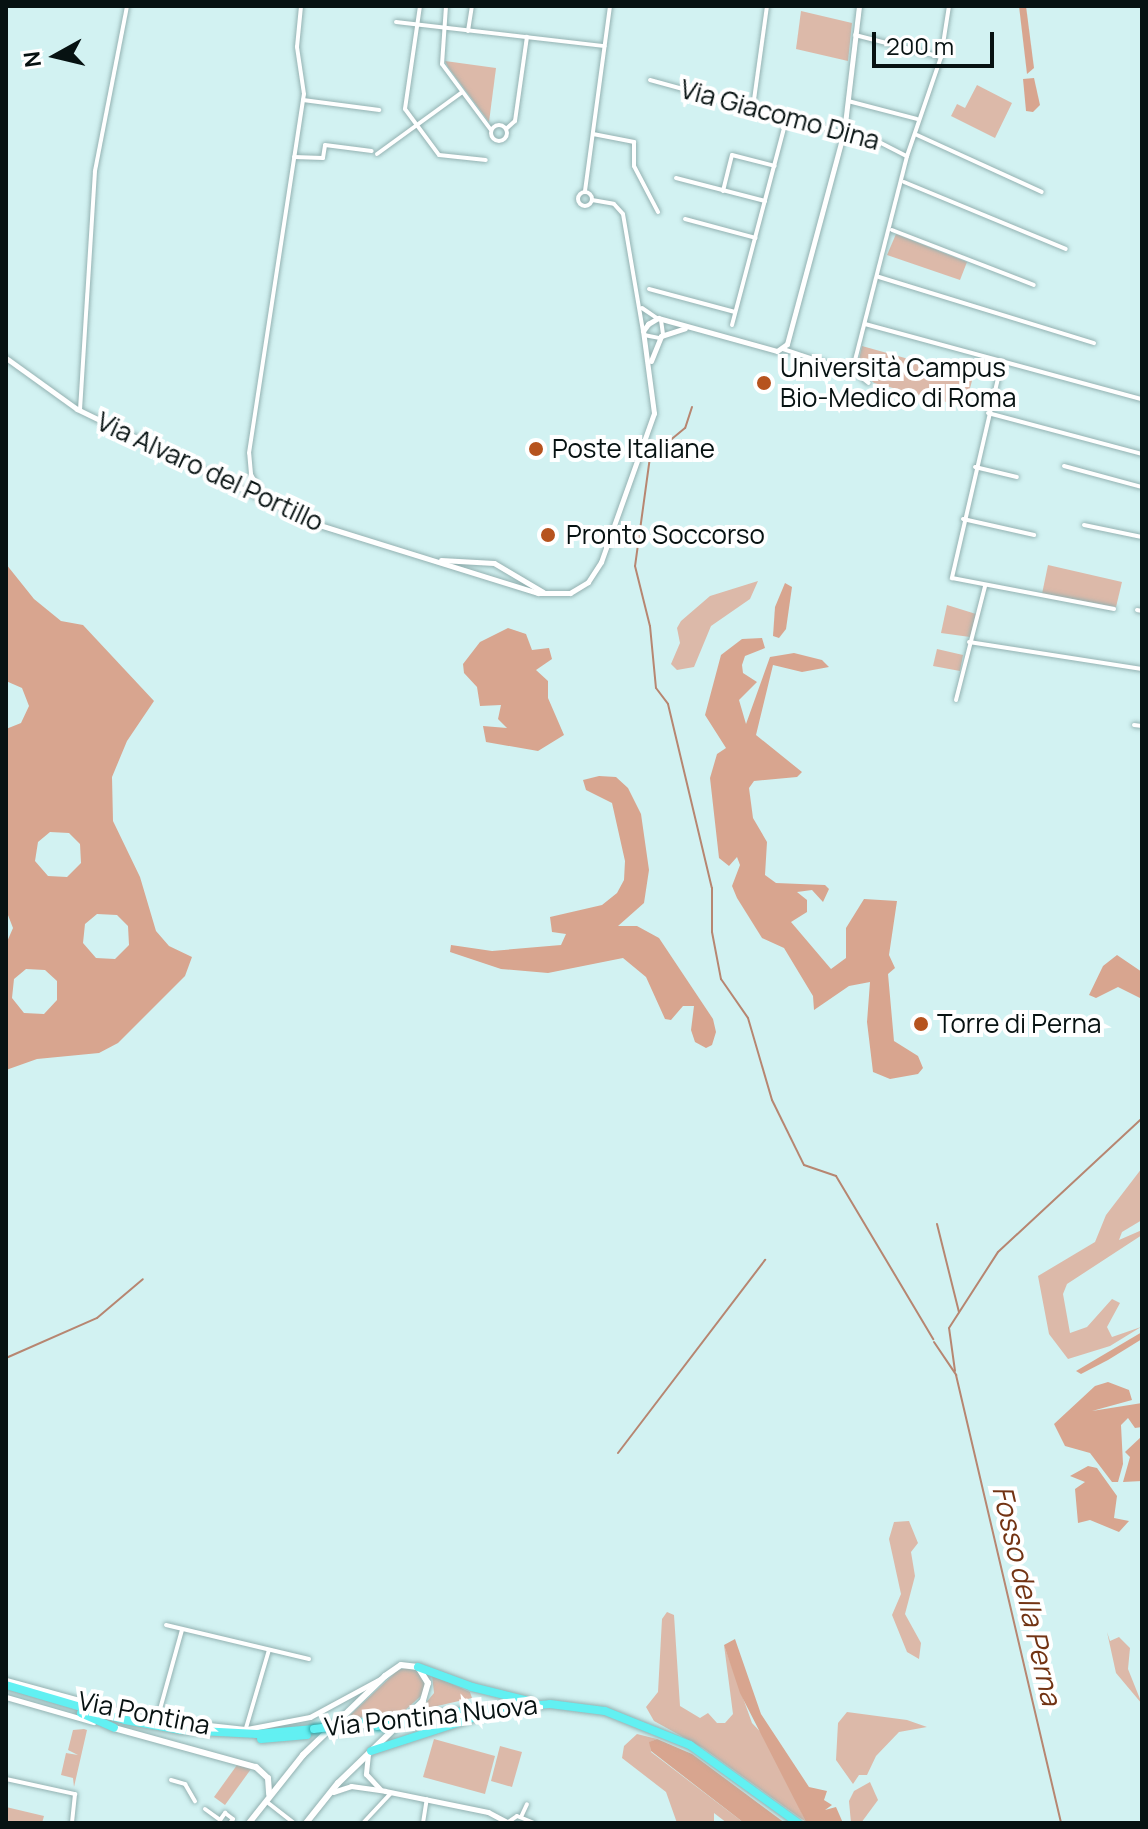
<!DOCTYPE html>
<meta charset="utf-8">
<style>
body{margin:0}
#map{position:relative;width:1148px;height:1829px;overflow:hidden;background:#d2f2f2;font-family:Manrope,sans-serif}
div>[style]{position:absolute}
.green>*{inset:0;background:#dcb9a9}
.forest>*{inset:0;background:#d8a58f}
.stream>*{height:2px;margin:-1px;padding:0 1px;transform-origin:1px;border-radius:1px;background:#b78671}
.roads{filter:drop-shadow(0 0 2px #93b1b1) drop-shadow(0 0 2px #93b1b1)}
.minor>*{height:4px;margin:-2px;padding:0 2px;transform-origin:2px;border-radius:2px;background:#fff}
.minor>.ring{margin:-2px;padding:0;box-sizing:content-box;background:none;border:4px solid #fff;border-radius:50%}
.tertiary>*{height:5px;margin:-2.5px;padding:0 2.5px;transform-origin:2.5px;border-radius:2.5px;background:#fff}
.secondary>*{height:6px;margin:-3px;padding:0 3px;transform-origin:3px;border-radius:3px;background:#fff}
.trunk>*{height:8px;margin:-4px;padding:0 4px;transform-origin:4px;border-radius:4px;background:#62f0f2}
.bridges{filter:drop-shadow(0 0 2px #29a0a2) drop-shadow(0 0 2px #29a0a2)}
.trunk-bridge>*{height:8px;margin:-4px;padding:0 4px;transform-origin:4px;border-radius:4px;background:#62f0f2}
.dots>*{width:22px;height:22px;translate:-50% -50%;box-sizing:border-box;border:4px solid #fff;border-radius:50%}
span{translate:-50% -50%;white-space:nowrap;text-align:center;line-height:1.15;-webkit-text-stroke:8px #fff;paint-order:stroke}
.street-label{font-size:26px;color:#071212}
.poi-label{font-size:26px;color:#071212}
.left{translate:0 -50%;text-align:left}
.water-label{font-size:28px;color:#723313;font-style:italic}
.frame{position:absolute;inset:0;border:8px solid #071212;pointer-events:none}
.north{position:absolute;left:16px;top:16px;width:80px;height:80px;-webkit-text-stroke:6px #fff;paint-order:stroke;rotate:262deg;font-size:22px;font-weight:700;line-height:32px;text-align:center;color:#071212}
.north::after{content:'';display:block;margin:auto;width:28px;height:36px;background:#071212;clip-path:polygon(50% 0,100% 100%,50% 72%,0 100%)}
.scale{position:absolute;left:872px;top:32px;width:122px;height:36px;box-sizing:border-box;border:4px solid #071212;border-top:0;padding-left:10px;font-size:24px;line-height:28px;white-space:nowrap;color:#071212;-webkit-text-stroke:6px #fff;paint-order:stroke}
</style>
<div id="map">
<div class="green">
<i style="clip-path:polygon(801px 11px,852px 23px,848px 61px,796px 49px)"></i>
<i style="clip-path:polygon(445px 61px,496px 68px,489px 122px,448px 67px)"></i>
<i style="clip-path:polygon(977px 85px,1012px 103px,995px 138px,951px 116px,957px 104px,965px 108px)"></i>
<i style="clip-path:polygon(896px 234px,967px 262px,960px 280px,887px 255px)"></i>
<i style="clip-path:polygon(862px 346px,973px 377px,965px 407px,874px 383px,857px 368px)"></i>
<i style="clip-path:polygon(1048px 565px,1122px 582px,1116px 607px,1042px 594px)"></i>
<i style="clip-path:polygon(758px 581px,750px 599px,711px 626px,694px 667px,677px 670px,671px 664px,680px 643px,677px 628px,681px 621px,710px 596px)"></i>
<i style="clip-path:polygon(947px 605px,976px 614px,970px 637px,941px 633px)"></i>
<i style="clip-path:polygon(937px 649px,963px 655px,960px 671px,933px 666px)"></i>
<i style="clip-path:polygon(1142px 1168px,1142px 1220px,1122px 1232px,1119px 1240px,1142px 1230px,1142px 1235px,1067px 1284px,1063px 1294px,1070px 1333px,1087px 1327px,1112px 1299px,1120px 1303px,1107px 1327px,1112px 1337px,1141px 1327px,1110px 1346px,1068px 1359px,1049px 1334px,1038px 1276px,1095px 1242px,1106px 1215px)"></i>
<i style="clip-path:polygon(909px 1521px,918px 1543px,911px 1552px,915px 1576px,905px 1614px,921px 1643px,919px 1659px,907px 1652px,892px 1615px,901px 1594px,889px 1539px,894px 1522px)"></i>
<i style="clip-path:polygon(667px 1612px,674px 1615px,680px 1706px,700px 1718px,708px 1713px,717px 1723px,725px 1723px,733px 1714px,724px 1645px,752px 1723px,767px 1739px,806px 1822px,703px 1748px,654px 1721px,646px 1707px,658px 1692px,662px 1619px)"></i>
<i style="clip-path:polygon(1107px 1632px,1110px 1641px,1119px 1637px,1130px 1648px,1128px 1669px,1142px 1704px,1116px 1673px)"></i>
<i style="clip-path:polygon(409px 1667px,417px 1669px,426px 1683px,422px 1695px,402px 1713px,346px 1719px,398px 1670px)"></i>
<i style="clip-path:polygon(432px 1675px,470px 1692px,472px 1698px,420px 1710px,434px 1693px)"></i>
<i style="clip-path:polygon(847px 1712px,907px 1720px,927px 1727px,899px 1732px,876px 1756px,867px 1775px,859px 1775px,853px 1784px,836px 1760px,838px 1723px)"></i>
<i style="clip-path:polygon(84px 1729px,87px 1730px,74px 1787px,73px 1778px,61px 1775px,66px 1753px,78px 1755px,68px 1750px,73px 1730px)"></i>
<i style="clip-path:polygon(637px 1734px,657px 1739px,650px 1742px,651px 1752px,744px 1823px,727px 1823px,714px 1813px,714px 1823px,677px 1823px,666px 1792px,622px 1758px,624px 1746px)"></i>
<i style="clip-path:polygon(434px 1739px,495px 1756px,485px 1794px,423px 1777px)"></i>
<i style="clip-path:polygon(500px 1746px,522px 1752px,512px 1787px,491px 1781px)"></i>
<i style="clip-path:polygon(237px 1765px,251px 1769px,225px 1805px,214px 1797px)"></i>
<i style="clip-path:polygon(870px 1782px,878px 1800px,861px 1823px,851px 1823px,849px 1801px,854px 1791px)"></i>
<i style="clip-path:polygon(6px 1807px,44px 1816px,42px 1823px,6px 1823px)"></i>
</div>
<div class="forest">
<i style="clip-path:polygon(1019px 6px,1026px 6px,1034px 68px,1027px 74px)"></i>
<i style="clip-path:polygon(1034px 78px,1040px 105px,1033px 112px,1026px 111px,1023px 79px)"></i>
<i style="clip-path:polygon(evenodd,6px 564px,34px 599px,61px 621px,83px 625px,154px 701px,127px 741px,112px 777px,113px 821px,140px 877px,156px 931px,169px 946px,192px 957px,185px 976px,118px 1043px,99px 1053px,37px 1059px,6px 1070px,6px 944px,13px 928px,6px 910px,6px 729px,21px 723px,29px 706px,22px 688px,6px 681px,6px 564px,50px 832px,69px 833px,80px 844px,81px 863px,67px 877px,48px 876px,35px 861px,38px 842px,50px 832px,6px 564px,97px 914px,117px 915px,128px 926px,129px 945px,115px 959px,96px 958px,83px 943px,85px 924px,97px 914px,6px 564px,26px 969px,45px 970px,57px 981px,57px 1000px,44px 1014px,24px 1013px,12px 998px,14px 979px,26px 969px)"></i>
<i style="clip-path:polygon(785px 583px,792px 587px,786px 629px,779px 638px,773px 636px,775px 607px)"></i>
<i style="clip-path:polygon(508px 628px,526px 634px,532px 650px,549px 648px,552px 659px,536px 670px,548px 681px,548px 698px,564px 735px,538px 751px,486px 742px,483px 726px,507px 728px,498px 719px,501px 705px,480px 706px,477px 687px,464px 673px,463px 664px,480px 642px)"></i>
<i style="clip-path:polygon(762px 638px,765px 648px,745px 656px,742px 665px,743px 673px,757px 682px,739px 700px,746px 724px,770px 657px,794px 653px,822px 660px,829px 667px,802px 672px,773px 665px,756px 735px,802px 772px,797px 777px,754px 781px,749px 788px,753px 818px,767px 842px,765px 875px,776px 883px,825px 885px,829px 889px,823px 902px,812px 890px,797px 892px,807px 900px,807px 912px,791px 922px,831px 969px,846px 958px,846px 928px,864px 899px,897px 901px,889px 955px,895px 968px,888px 974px,894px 1041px,918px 1056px,923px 1068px,918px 1074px,890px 1079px,873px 1072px,867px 1022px,870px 982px,849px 986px,814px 1010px,813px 996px,784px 948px,762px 938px,737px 898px,732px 886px,740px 865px,737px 857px,729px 866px,719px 858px,710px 778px,717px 754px,726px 748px,705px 715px,721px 655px,742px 639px)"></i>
<i style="clip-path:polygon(599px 776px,616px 777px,628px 788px,641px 814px,649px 870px,644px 903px,618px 926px,637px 926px,659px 938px,713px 1019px,716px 1032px,712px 1045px,706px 1048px,695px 1042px,691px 1030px,694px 1006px,683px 1006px,671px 1020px,665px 1019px,646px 977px,623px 958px,548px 973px,501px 969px,450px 952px,451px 945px,492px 951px,561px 945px,566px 934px,552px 932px,550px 917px,602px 905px,617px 893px,624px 880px,625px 861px,612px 803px,586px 790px,583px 780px)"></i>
<i style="clip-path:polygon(1117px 955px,1142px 972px,1142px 999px,1118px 987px,1096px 998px,1089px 995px,1103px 966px)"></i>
<i style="clip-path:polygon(1142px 1332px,1142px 1339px,1108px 1360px,1081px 1374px,1076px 1371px)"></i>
<i style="clip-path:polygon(1108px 1382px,1129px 1390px,1132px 1400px,1092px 1411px,1142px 1403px,1142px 1427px,1135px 1428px,1128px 1418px,1121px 1425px,1123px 1464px,1118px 1482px,1112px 1482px,1090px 1453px,1065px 1446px,1054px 1424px,1095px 1386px)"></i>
<i style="clip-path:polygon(1142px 1436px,1142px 1481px,1123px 1482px,1130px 1457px,1125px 1452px)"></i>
<i style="clip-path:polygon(1088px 1466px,1097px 1468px,1117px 1496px,1114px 1518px,1129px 1521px,1119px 1532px,1090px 1520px,1078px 1523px,1075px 1489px,1085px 1482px,1070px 1476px)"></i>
<i style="clip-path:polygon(735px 1639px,761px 1714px,809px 1787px,827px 1791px,824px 1800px,832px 1805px,825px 1810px,836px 1807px,843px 1823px,806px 1822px,740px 1693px,724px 1645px)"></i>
<i style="clip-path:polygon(657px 1739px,692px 1754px,785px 1823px,744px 1823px,651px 1751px,649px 1742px)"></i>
</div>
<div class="stream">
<i style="left:692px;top:407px;width:22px;rotate:108deg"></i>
<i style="left:685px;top:428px;width:45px;rotate:140.4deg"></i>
<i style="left:650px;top:457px;width:110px;rotate:97.8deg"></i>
<i style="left:635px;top:566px;width:62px;rotate:76deg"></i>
<i style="left:650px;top:626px;width:62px;rotate:84.5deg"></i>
<i style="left:656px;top:688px;width:20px;rotate:53deg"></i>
<i style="left:668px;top:704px;width:189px;rotate:76.6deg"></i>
<i style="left:712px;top:888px;width:44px;rotate:90deg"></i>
<i style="left:712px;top:932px;width:48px;rotate:79.2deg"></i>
<i style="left:721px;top:979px;width:47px;rotate:55.3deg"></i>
<i style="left:748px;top:1018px;width:85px;rotate:73.7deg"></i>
<i style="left:772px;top:1100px;width:72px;rotate:63.8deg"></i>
<i style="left:804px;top:1165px;width:34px;rotate:19deg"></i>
<i style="left:836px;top:1176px;width:190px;rotate:59.2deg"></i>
<i style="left:937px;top:1224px;width:91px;rotate:76deg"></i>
<i style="left:934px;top:1342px;width:40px;rotate:56deg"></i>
<i style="left:956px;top:1375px;width:460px;rotate:76.8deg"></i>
<i style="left:6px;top:1358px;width:99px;rotate:-23.7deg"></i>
<i style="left:97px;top:1318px;width:60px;rotate:-40.3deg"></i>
<i style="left:955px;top:1371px;width:43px;rotate:-97.9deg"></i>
<i style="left:949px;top:1328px;width:90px;rotate:-57.2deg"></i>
<i style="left:998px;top:1252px;width:197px;rotate:-42.9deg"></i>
<i style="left:618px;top:1453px;width:243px;rotate:-52.7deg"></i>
</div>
<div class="roads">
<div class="minor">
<i style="left:420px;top:6px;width:104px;rotate:98.3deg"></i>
<i style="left:405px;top:109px;width:57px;rotate:53.5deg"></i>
<i style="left:439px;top:155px;width:47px;rotate:6.1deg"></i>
<i style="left:446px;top:6px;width:58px;rotate:93.9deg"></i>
<i style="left:442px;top:64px;width:82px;rotate:53.4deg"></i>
<i style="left:396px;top:22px;width:210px;rotate:6.6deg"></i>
<i style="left:468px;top:31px;width:25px;rotate:-81deg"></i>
<i style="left:855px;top:35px;width:89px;rotate:14.3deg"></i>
<i style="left:650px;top:80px;width:239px;rotate:15.3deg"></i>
<i style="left:881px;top:143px;width:29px;rotate:27deg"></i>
<i style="left:303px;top:100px;width:77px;rotate:7.5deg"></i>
<i style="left:848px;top:101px;width:71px;rotate:14.6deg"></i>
<i style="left:753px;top:107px;width:102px;rotate:-82.1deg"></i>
<i class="ring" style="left:491px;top:125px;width:12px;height:12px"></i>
<i style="left:506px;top:129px;width:12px;rotate:-42deg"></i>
<i style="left:515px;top:121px;width:85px;rotate:-81.9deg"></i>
<i style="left:593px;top:134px;width:42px;rotate:11deg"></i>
<i style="left:634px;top:142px;width:24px;rotate:90deg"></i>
<i style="left:634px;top:166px;width:52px;rotate:62.4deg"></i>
<i style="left:917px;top:135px;width:137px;rotate:24.5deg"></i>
<i style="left:377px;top:154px;width:104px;rotate:-36deg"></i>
<i style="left:294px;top:157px;width:29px;rotate:2deg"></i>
<i style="left:323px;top:158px;width:13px;rotate:-81deg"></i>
<i style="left:325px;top:145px;width:47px;rotate:7.3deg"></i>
<i style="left:676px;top:178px;width:92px;rotate:14.5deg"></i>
<i style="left:904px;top:182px;width:175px;rotate:22.5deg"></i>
<i style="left:585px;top:191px;width:187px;rotate:-82.3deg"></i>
<i style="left:723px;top:191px;width:37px;rotate:-76deg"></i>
<i style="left:732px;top:155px;width:44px;rotate:14.3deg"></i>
<i class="ring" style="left:578px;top:192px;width:10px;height:10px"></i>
<i style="left:592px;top:200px;width:22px;rotate:10deg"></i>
<i style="left:614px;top:204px;width:13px;rotate:48deg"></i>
<i style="left:623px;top:214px;width:119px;rotate:80.3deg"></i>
<i style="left:685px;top:219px;width:73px;rotate:15deg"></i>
<i style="left:892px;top:230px;width:152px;rotate:21.2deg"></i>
<i style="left:879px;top:277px;width:225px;rotate:17.1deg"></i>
<i style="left:649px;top:289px;width:89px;rotate:15deg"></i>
<i style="left:642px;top:308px;width:18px;rotate:34deg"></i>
<i style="left:661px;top:320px;width:14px;rotate:82deg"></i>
<i style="left:865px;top:324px;width:287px;rotate:15.2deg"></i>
<i style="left:732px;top:325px;width:215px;rotate:-75.2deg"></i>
<i style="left:644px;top:335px;width:15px;rotate:11deg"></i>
<i style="left:783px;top:349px;width:77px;rotate:18.2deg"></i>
<i style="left:856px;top:373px;width:16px;rotate:38deg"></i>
<i style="left:1002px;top:361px;width:223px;rotate:103deg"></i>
<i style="left:952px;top:578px;width:165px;rotate:10.8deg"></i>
<i style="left:852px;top:372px;width:223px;rotate:-75.7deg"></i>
<i style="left:907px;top:156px;width:105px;rotate:-71deg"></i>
<i style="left:941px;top:57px;width:52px;rotate:-81.1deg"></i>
<i style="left:80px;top:410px;width:239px;rotate:-86.4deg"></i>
<i style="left:95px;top:171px;width:168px;rotate:-79deg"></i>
<i style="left:988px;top:413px;width:159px;rotate:14.9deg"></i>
<i style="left:1064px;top:466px;width:81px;rotate:15.1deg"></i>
<i style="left:975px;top:467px;width:43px;rotate:13.4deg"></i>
<i style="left:263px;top:497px;width:26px;rotate:-118deg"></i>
<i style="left:251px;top:474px;width:21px;rotate:-95deg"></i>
<i style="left:249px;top:453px;width:363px;rotate:-81.3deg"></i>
<i style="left:304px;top:94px;width:48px;rotate:-98.5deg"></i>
<i style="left:297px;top:47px;width:41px;rotate:-84.4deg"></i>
<i style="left:963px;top:519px;width:73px;rotate:12.7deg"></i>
<i style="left:1084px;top:525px;width:59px;rotate:11.7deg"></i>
<i style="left:1137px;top:610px;width:5px;rotate:11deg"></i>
<i style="left:969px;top:642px;width:175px;rotate:8.9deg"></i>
<i style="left:956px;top:700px;width:118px;rotate:-75.7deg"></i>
<i style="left:1134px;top:725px;width:8px;rotate:7deg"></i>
<i style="left:166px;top:1625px;width:147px;rotate:13.4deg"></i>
<i style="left:157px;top:1720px;width:93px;rotate:-74.5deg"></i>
<i style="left:246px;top:1728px;width:81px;rotate:-73.6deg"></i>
<i style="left:6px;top:1779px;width:71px;rotate:12.3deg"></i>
<i style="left:75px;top:1794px;width:29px;rotate:96deg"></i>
<i style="left:171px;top:1780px;width:15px;rotate:16deg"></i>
<i style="left:185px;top:1784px;width:20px;rotate:60deg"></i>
<i style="left:267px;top:1802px;width:34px;rotate:38deg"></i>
<i style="left:205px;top:1809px;width:19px;rotate:36deg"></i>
<i style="left:220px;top:1820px;width:9px;rotate:-54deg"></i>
<i style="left:225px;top:1813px;width:10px;rotate:37deg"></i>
<i style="left:233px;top:1819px;width:5px;rotate:127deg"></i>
<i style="left:521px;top:1817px;width:14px;rotate:-65deg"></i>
<i style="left:363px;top:1823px;width:41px;rotate:-47deg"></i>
<i style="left:423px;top:1823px;width:24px;rotate:-81deg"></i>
<i style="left:507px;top:1823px;width:12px;rotate:-35deg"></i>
<i style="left:517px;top:1816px;width:18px;rotate:22deg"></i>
</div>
<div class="tertiary">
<i style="left:6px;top:358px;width:87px;rotate:35.7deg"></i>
<i style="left:77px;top:409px;width:262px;rotate:25.8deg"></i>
<i style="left:313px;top:523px;width:236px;rotate:17.3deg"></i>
<i style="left:538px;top:593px;width:32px"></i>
<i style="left:570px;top:593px;width:21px;rotate:-31deg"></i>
<i style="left:588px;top:582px;width:24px;rotate:-57deg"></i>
<i style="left:601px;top:562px;width:158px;rotate:-70.4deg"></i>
<i style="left:654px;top:413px;width:83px;rotate:-97.6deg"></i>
<i style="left:643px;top:331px;width:9px;rotate:-54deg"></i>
<i style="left:648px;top:324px;width:12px;rotate:-31deg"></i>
<i style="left:658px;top:318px;width:123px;rotate:15.5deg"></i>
<i style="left:777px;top:351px;width:12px;rotate:-35deg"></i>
<i style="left:787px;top:344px;width:220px;rotate:-75deg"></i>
<i style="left:844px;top:132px;width:127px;rotate:-83.2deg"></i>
<i style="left:651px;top:361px;width:27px;rotate:-68deg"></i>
<i style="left:661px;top:336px;width:25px;rotate:-18deg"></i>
<i style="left:441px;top:560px;width:53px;rotate:3.2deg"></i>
<i style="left:494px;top:563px;width:57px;rotate:30.6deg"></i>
<i style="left:6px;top:1680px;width:144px;rotate:15.3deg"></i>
<i style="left:145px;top:1718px;width:103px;rotate:6.2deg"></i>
<i style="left:247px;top:1729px;width:64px;rotate:-10.8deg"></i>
<i style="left:310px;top:1717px;width:80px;rotate:-28.5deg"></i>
<i style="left:6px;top:1697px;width:91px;rotate:16deg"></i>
<i style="left:368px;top:1754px;width:20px;rotate:96deg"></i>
<i style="left:366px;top:1774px;width:21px;rotate:47deg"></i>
<i style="left:333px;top:1792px;width:19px;rotate:-18deg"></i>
<i style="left:351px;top:1786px;width:34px;rotate:8deg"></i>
<i style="left:385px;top:1791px;width:105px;rotate:11.5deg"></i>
<i style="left:488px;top:1812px;width:24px;rotate:28deg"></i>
</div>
<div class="secondary">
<i style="left:114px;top:1728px;width:147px;rotate:15.4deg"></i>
<i style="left:256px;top:1767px;width:16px;rotate:43deg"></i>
<i style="left:268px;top:1778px;width:16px;rotate:86deg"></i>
<i style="left:249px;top:1823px;width:87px;rotate:-51.5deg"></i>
<i style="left:303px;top:1755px;width:114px;rotate:-43.9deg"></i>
<i style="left:385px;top:1676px;width:19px;rotate:-35deg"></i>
<i style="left:401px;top:1665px;width:17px;rotate:7deg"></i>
<i style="left:418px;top:1667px;width:19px;rotate:58deg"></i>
<i style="left:428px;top:1683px;width:19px;rotate:106deg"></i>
<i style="left:423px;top:1701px;width:118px;rotate:136deg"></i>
<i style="left:338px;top:1783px;width:51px;rotate:128.7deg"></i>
</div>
<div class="trunk">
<i style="left:418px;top:1667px;width:58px;rotate:20.3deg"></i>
<i style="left:472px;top:1687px;width:59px;rotate:13.8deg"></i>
<i style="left:6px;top:1685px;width:124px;rotate:16.4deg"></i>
<i style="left:125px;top:1720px;width:57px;rotate:10.1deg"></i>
<i style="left:181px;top:1730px;width:76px;rotate:3deg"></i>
<i style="left:257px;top:1734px;width:57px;rotate:-5deg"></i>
<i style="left:81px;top:1713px;width:36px;rotate:24deg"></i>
<i style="left:420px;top:1715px;width:130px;rotate:-4.8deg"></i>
<i style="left:550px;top:1704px;width:55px;rotate:7.3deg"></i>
<i style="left:605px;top:1711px;width:92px;rotate:21.8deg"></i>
<i style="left:690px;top:1745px;width:133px;rotate:35.8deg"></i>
<i style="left:352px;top:1724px;width:44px;rotate:-7.8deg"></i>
<i style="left:340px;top:1731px;width:19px;rotate:-9deg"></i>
<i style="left:261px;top:1739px;width:46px;rotate:-5deg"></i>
<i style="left:371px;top:1751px;width:122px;rotate:-18.1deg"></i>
</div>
</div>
<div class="bridges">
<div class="trunk-bridge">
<i style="left:377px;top:1726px;width:39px;rotate:-7deg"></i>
<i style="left:314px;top:1729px;width:38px;rotate:-7deg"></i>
</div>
</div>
<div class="dots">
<i style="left:764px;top:383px;background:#b6531e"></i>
<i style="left:536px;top:449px;background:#b6531e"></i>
<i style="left:548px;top:535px;background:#b6531e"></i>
<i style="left:921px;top:1024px;background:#b6531e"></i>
</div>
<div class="street-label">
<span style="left:780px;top:115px;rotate:15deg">Via Giacomo Dina</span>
<span style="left:210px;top:472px;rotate:25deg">Via Alvaro del Portillo</span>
<span style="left:144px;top:1713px;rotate:11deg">Via Pontina</span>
<span style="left:431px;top:1716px;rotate:-6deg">Via Pontina Nuova</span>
</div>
<div class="poi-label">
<span class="left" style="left:780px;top:383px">Università Campus<br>Bio-Medico di Roma</span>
<span class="left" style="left:552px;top:449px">Poste Italiane</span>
<span class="left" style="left:566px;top:535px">Pronto Soccorso</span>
<span class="left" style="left:937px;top:1024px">Torre di Perna</span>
</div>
<div class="water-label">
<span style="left:1028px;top:1595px;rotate:77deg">Fosso della Perna</span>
</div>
<div class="frame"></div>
<div class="north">N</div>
<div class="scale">200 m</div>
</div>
